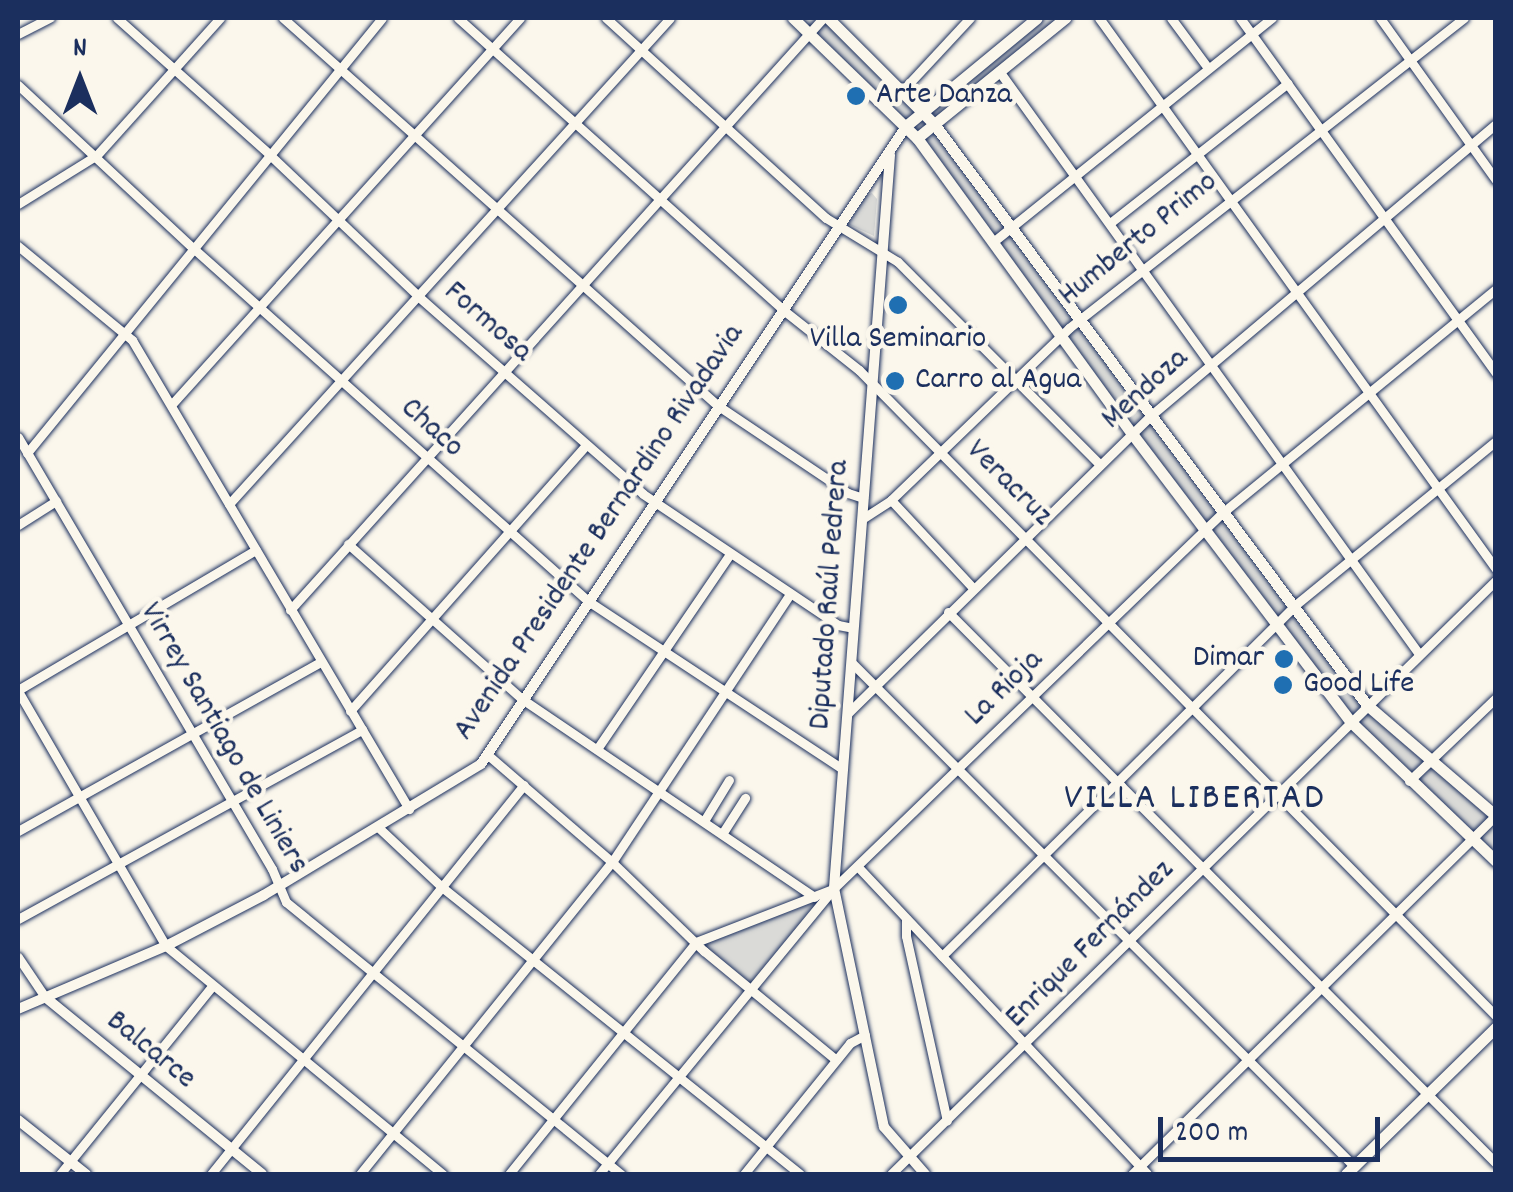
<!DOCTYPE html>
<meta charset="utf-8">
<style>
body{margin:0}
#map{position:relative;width:1513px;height:1192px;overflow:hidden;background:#fbf7ec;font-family:Dekko,sans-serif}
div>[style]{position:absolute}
.green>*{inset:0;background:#dadad7}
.roads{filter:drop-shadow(0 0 2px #1b2f5e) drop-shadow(0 0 2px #1b2f5e)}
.minor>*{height:9px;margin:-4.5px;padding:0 4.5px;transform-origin:4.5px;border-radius:4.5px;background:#fbf7ec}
.tertiary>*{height:10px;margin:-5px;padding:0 5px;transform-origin:5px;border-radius:5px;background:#fbf7ec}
.secondary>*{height:11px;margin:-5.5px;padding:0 5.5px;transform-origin:5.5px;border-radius:5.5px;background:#fbf7ec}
.dots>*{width:28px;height:28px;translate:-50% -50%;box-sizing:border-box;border:5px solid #fbf7ec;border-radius:50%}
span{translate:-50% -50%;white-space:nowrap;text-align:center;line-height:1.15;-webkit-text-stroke:9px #fbf7ec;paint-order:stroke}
.poi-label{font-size:32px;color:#1b2f5e}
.left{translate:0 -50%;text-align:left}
.right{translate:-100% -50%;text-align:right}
.street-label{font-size:32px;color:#1b2f5e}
.quarter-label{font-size:38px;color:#1b2f5e;letter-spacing:2.5px}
.frame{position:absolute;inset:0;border:20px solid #1b2f5e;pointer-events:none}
.north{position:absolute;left:30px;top:30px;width:100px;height:100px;-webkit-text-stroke:8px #fbf7ec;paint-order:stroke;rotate:0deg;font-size:28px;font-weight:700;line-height:40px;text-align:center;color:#1b2f5e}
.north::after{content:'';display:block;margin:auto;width:35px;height:45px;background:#1b2f5e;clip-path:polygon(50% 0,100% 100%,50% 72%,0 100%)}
.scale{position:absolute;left:1158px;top:1117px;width:222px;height:45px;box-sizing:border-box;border:5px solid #1b2f5e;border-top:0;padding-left:12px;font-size:30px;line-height:35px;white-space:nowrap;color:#1b2f5e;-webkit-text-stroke:8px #fbf7ec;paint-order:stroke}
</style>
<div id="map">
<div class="green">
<i style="clip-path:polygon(793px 18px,828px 18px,923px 111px,907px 125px)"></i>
<i style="clip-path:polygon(1043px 18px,1058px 18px,939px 115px,932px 114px,933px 109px)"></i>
<i style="clip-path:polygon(934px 124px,1367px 705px,1495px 816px,1495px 861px,1351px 722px,917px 138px)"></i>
<i style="clip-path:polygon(872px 193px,877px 199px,874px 236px,848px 224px,865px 196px)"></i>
<i style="clip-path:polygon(834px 888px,749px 990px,696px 942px)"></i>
</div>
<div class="roads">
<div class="minor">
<i style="left:117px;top:18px;width:204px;rotate:41.8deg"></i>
<i style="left:269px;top:154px;width:207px;rotate:43.6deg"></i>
<i style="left:419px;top:297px;width:298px;rotate:41.3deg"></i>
<i style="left:643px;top:494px;width:235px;rotate:33.9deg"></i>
<i style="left:838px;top:625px;width:15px;rotate:11deg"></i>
<i style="left:283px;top:18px;width:581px;rotate:41.72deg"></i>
<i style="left:717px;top:405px;width:158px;rotate:33.9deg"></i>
<i style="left:848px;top:493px;width:16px;rotate:18deg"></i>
<i style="left:458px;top:18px;width:435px;rotate:41.9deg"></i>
<i style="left:782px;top:309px;width:98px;rotate:38.4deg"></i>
<i style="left:859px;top:370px;width:907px;rotate:45.4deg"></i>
<i style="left:606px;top:18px;width:297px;rotate:42.3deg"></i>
<i style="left:826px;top:218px;width:84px;rotate:31.4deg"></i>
<i style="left:898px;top:262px;width:286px;rotate:45.1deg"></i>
<i style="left:1099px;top:18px;width:679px;rotate:54.23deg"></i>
<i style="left:1171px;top:18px;width:62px;rotate:53.5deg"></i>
<i style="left:1240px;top:18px;width:438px;rotate:54.2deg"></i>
<i style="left:1380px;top:18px;width:199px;rotate:54.4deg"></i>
<i style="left:18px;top:34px;width:36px;rotate:-27deg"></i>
<i style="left:999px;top:71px;width:719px;rotate:54.23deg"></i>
<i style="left:18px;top:85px;width:239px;rotate:43deg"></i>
<i style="left:193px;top:248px;width:530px;rotate:41.79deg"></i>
<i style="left:588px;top:601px;width:305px;rotate:33.4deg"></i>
<i style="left:903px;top:90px;width:98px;rotate:-47.1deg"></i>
<i style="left:18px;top:204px;width:93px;rotate:-31.8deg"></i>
<i style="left:97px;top:155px;width:184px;rotate:-48.1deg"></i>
<i style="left:1110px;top:223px;width:226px;rotate:-38.2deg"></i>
<i style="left:993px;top:242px;width:358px;rotate:-38.8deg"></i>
<i style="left:18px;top:246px;width:148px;rotate:39.5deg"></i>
<i style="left:132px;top:340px;width:545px;rotate:59.43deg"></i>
<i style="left:172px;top:404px;width:520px;rotate:-47.96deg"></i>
<i style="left:18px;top:437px;width:501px;rotate:59.55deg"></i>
<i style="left:272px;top:869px;width:36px;rotate:67deg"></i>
<i style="left:286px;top:902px;width:432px;rotate:39.1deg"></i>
<i style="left:27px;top:453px;width:561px;rotate:-50.78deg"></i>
<i style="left:891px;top:500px;width:120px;rotate:47deg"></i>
<i style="left:229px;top:504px;width:656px;rotate:-47.78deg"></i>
<i style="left:862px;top:519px;width:35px;rotate:-33deg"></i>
<i style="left:891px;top:500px;width:248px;rotate:-44deg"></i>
<i style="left:1069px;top:328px;width:502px;rotate:-38.13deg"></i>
<i style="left:18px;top:525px;width:45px;rotate:-32.3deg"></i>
<i style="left:348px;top:544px;width:233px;rotate:41.7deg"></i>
<i style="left:522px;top:699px;width:353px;rotate:34.1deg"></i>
<i style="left:290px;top:610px;width:797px;rotate:-48deg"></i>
<i style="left:948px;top:612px;width:777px;rotate:45.16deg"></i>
<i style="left:851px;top:662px;width:712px;rotate:45.06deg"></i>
<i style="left:18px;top:690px;width:276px;rotate:-30.5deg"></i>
<i style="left:18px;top:691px;width:295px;rotate:59.9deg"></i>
<i style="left:166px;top:946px;width:359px;rotate:39.5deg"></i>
<i style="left:350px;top:711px;width:356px;rotate:-48.4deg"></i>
<i style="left:848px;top:713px;width:422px;rotate:-44.5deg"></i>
<i style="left:1149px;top:417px;width:454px;rotate:-40.2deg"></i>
<i style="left:597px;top:749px;width:236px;rotate:-55.7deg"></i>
<i style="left:488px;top:755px;width:164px;rotate:40.8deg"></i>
<i style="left:612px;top:862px;width:128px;rotate:44.1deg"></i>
<i style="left:704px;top:951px;width:171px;rotate:39.5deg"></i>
<i style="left:1409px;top:781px;width:120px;rotate:-43.7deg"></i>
<i style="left:704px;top:821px;width:48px;rotate:-58.6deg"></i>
<i style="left:379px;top:828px;width:88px;rotate:43.2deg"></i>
<i style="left:443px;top:888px;width:457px;rotate:38.7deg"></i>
<i style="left:18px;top:831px;width:347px;rotate:-29.2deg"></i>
<i style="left:722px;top:834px;width:43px;rotate:-57.4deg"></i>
<i style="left:859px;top:868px;width:420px;rotate:46.7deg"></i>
<i style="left:18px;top:919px;width:393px;rotate:-28.8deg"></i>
<i style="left:906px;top:919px;width:17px;rotate:90deg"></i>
<i style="left:906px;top:936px;width:189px;rotate:77.5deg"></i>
<i style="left:942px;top:956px;width:495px;rotate:-44.8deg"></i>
<i style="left:1293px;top:607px;width:262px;rotate:-39.3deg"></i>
<i style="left:18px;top:957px;width:48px;rotate:56deg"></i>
<i style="left:60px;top:1174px;width:242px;rotate:-51deg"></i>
<i style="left:211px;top:1174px;width:499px;rotate:-51.2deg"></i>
<i style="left:360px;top:1174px;width:401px;rotate:-51.1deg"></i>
<i style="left:612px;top:862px;width:322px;rotate:-56.4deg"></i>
<i style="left:509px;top:1174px;width:298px;rotate:-51.1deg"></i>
<i style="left:696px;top:942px;width:144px;rotate:-21.2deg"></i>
<i style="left:599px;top:1174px;width:370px;rotate:-50.6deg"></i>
<i style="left:834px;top:888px;width:538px;rotate:-44.02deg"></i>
<i style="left:1221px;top:514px;width:355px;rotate:-39.3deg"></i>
<i style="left:744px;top:1174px;width:169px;rotate:-51deg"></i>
<i style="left:850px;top:1043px;width:17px;rotate:-28deg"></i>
<i style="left:891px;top:1174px;width:848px;rotate:-44.47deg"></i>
<i style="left:1132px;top:1174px;width:511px;rotate:-44.6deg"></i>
</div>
<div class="tertiary">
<i style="left:890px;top:155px;width:735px;rotate:94.37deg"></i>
<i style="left:834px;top:888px;width:244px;rotate:78.2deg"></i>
<i style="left:884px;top:1127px;width:62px;rotate:48.9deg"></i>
<i style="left:45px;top:997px;width:280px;rotate:39.2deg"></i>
<i style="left:18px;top:1009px;width:161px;rotate:-23.1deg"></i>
<i style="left:166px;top:946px;width:110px;rotate:-27.5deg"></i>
<i style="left:264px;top:895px;width:253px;rotate:-31.1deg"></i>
<i style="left:481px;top:764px;width:768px;rotate:-56.31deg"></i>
<i style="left:18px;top:1120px;width:87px;rotate:38.5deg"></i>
</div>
<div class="secondary">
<i style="left:793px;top:18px;width:173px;rotate:44.1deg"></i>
<i style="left:917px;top:138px;width:367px;rotate:54deg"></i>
<i style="left:1133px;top:435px;width:360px;rotate:52.8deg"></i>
<i style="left:1351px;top:722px;width:201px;rotate:43.8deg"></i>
<i style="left:828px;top:18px;width:150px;rotate:45deg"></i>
<i style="left:934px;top:124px;width:725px;rotate:53.3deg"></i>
<i style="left:1367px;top:705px;width:170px;rotate:40.7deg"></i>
<i style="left:907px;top:125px;width:168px;rotate:-39.5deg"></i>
<i style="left:917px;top:138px;width:191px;rotate:-39deg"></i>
<i style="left:1346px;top:1174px;width:210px;rotate:-44.4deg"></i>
</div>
</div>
<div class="dots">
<i style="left:856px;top:96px;background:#1f6fb2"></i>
<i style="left:898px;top:305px;background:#1f6fb2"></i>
<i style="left:895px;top:381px;background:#1f6fb2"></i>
<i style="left:1284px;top:659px;background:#1f6fb2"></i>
<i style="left:1283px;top:685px;background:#1f6fb2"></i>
</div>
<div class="poi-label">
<span class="left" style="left:876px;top:96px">Arte Danza</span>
<span style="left:898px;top:340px">Villa Seminario</span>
<span class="left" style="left:915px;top:381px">Carro al Agua</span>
<span class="right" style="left:1264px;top:659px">Dimar</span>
<span class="left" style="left:1303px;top:685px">Good Life</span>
</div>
<div class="street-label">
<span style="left:1139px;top:240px;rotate:-39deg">Humberto Primo</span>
<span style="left:487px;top:323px;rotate:41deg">Formosa</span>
<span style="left:1146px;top:390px;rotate:-42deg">Mendoza</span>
<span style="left:431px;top:429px;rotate:42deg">Chaco</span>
<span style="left:1008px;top:484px;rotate:45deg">Veracruz</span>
<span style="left:600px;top:533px;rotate:-56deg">Avenida Presidente Bernardino Rivadavia</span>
<span style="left:831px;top:595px;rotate:-86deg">Diputado Raúl Pedrera</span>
<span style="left:1005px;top:689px;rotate:-44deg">La Rioja</span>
<span style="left:223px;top:739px;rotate:60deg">Virrey Santiago de Liniers</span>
<span style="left:1091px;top:945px;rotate:-45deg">Enrique Fernández</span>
<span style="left:150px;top:1051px;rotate:39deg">Balcarce</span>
</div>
<div class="quarter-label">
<span style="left:1195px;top:800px">VILLA LIBERTAD</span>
</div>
<div class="frame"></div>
<div class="north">N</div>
<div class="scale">200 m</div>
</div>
